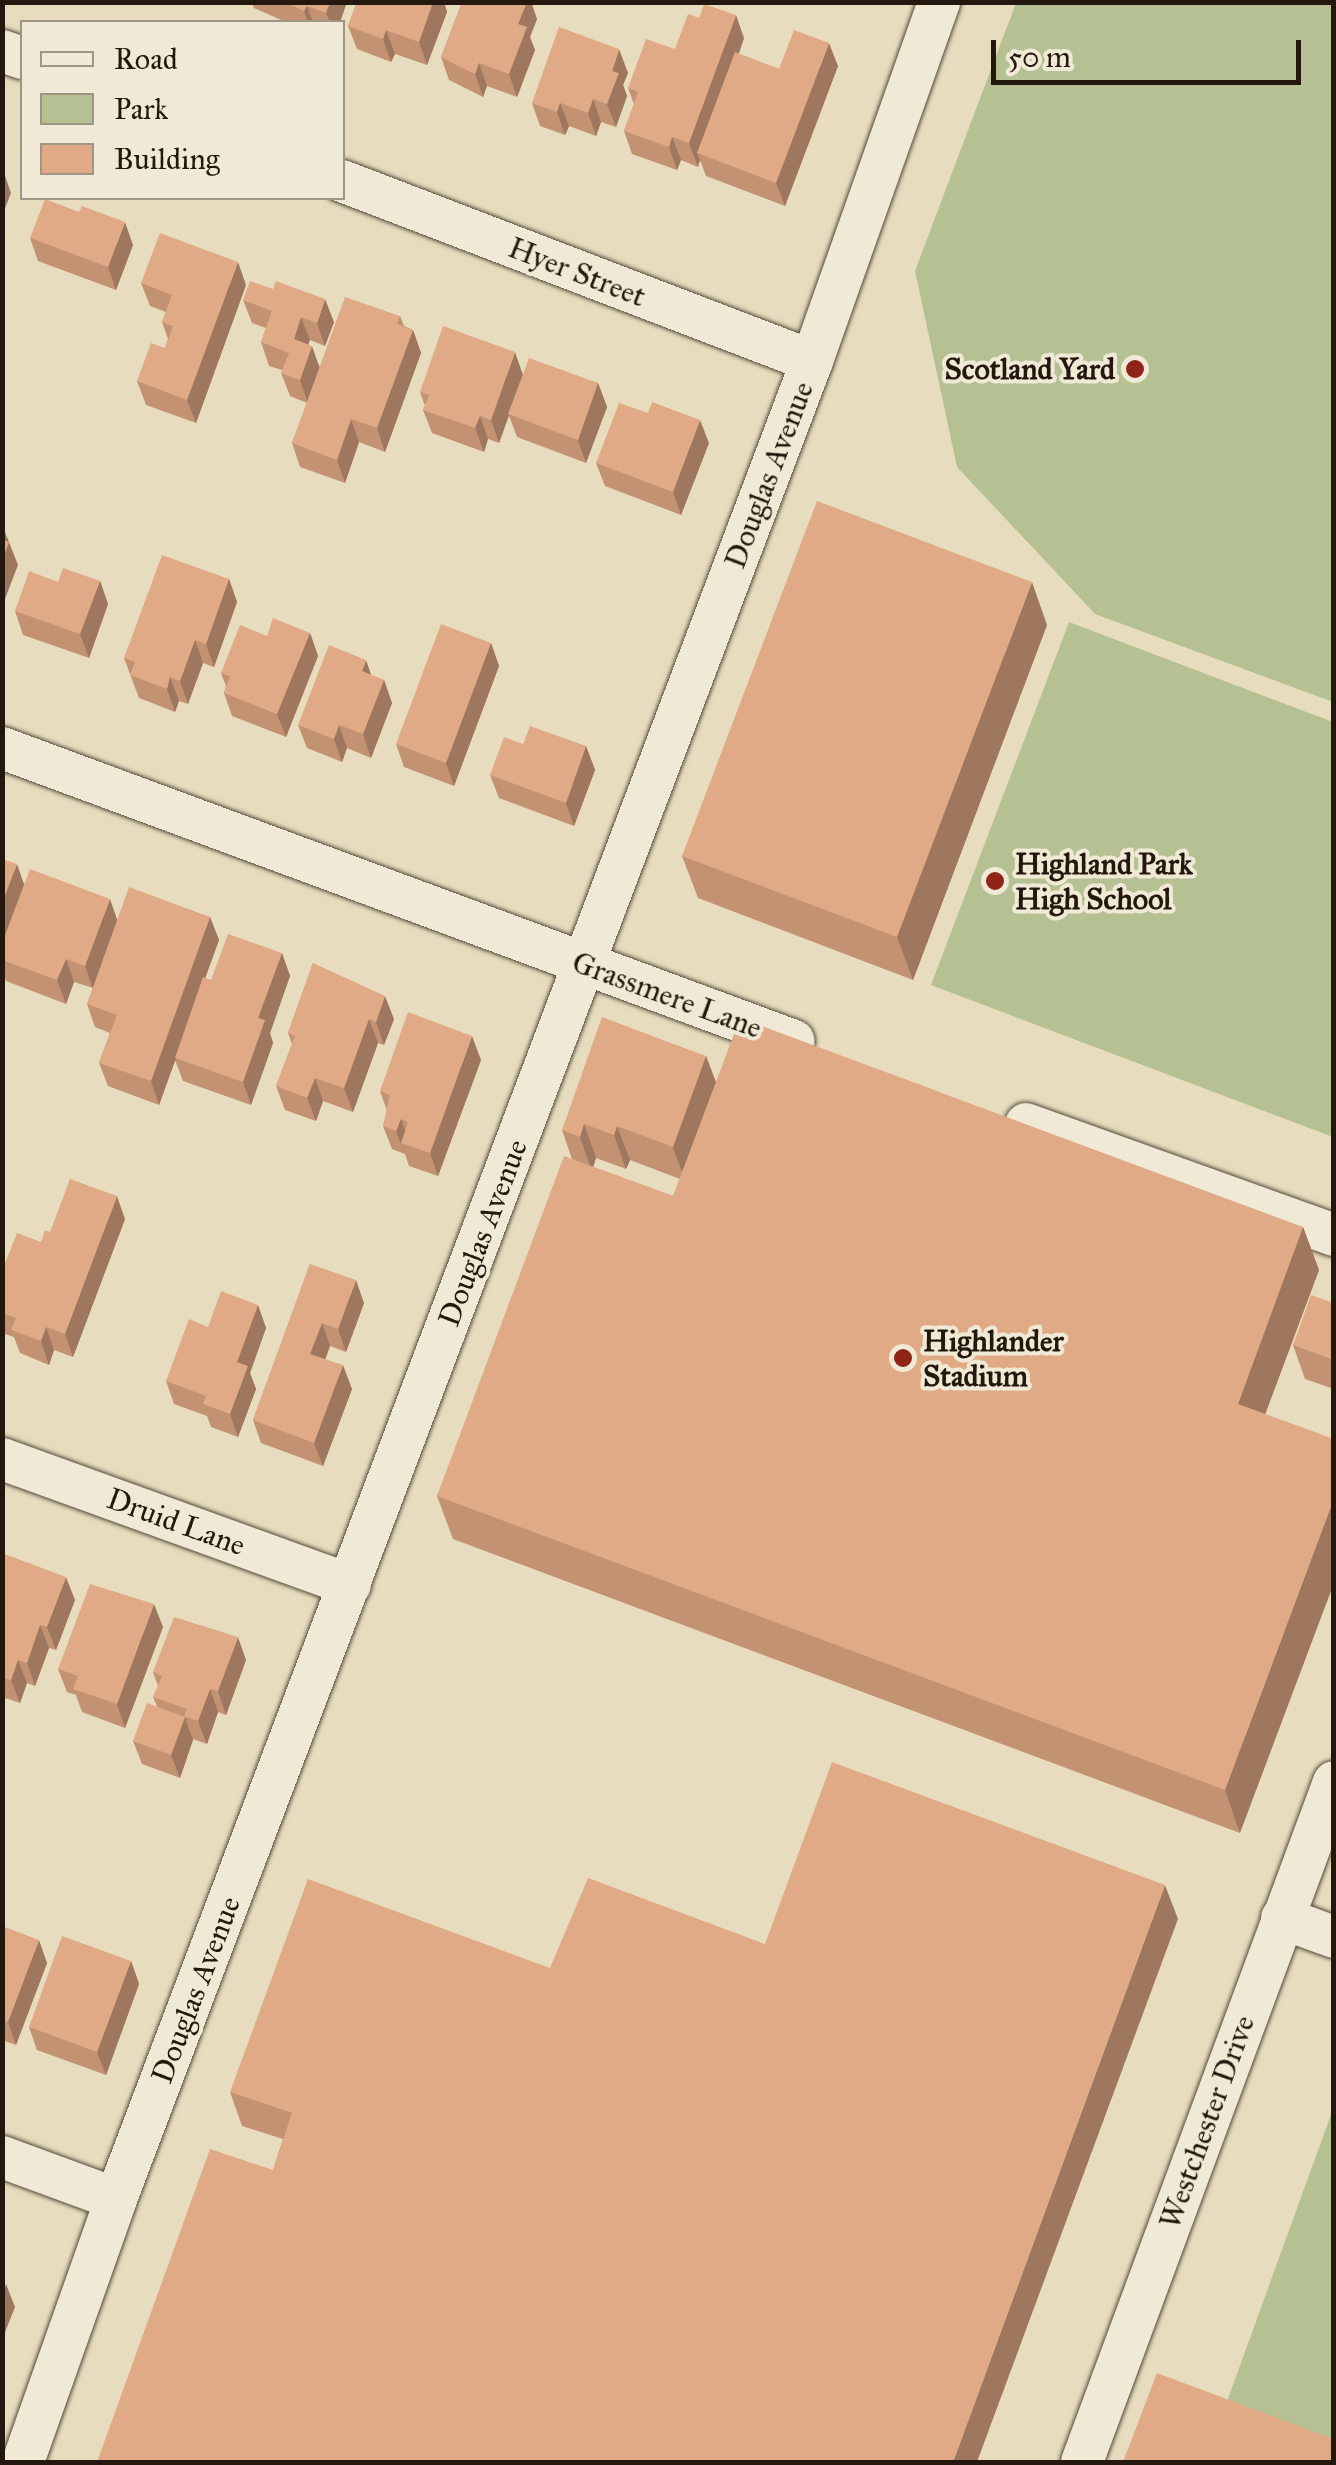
<!DOCTYPE html>
<style>
body{margin:0}
#map{position:relative;width:1336px;height:2465px;overflow:hidden;background:#e7ddbe;font-family:"IM FELL Great Primer",serif}
div>[style]{position:absolute}
.green>*{inset:0;background:#b5c192}
.roads{filter:drop-shadow(0 0 2px #55493a) drop-shadow(0 0 2px #55493a)}
.minor>*{height:42px;margin:-21px;padding:0 21px;transform-origin:21px;border-radius:21px;background:#efe9d5}
.wall>*{inset:0;background:#c29273}
.shaded-wall>*{inset:0;background:#9e775e}
.building>*{inset:0;background:#e1aa86}
.dots>*{width:28px;height:28px;translate:-50% -50%;box-sizing:border-box;border:5px solid #efe9d5;border-radius:50%}
span{translate:-50% -50%;white-space:nowrap;text-align:center;line-height:1.15;-webkit-text-stroke:8px #efe9d5;paint-order:stroke}
.street-label{font-size:30px;color:#24180e}
.poi-label{font-size:30px;color:#24180e;font-weight:700}
.right{translate:-100% -50%;text-align:right}
.left{translate:0 -50%;text-align:left}
.frame{position:absolute;inset:0;border:5px solid #24180e;pointer-events:none}
.legend{position:absolute;left:20px;top:20px;width:325px;height:180px;box-sizing:border-box;background:#efe9d5;border:2px solid #9e9585;margin:0;padding:12px 18px;list-style:none;font-size:30px;color:#24180e}
.legend li{display:flex;align-items:center;gap:20px;height:50px}
.legend b{width:50px;border:2px solid #9e9585}
.scale{position:absolute;left:991px;top:40px;width:310px;height:45px;box-sizing:border-box;border:5px solid #24180e;border-top:0;padding-left:12px;font-size:30px;line-height:35px;white-space:nowrap;color:#24180e;-webkit-text-stroke:8px #efe9d5;paint-order:stroke}
</style>
<div id="map">
<div class="green">
<i style="clip-path:polygon(1016px 3px,1333px 3px,1333px 702px,1095px 614px,957px 467px,915px 271px)"></i>
<i style="clip-path:polygon(1069px 622px,1333px 722px,1333px 1137px,931px 985px)"></i>
<i style="clip-path:polygon(1333px 2109px,1333px 2459px,1221px 2418px)"></i>
</div>
<div class="roads">
<div class="minor">
<i style="left:2px;top:51px;width:21px;rotate:19deg"></i>
<i style="left:342px;top:181px;width:503px;rotate:20.96deg"></i>
<i style="left:2px;top:748px;width:844px;rotate:20.3deg"></i>
<i style="left:1026px;top:1124px;width:327px;rotate:19.8deg"></i>
<i style="left:2px;top:1459px;width:370px;rotate:19.9deg"></i>
<i style="left:1282px;top:1918px;width:55px;rotate:20.1deg"></i>
<i style="left:2px;top:2157px;width:121px;rotate:20.2deg"></i>
<i style="left:23px;top:2462px;width:279px;rotate:-70.5deg"></i>
<i style="left:116px;top:2199px;width:1965px;rotate:-69.26deg"></i>
<i style="left:812px;top:361px;width:381px;rotate:-70.5deg"></i>
<i style="left:1082px;top:2462px;width:725px;rotate:-69.67deg"></i>
</div>
</div>
<div class="wall">
<i style="clip-path:polygon(252px 2px,347px 2px,340px 22px,286px 22px,254px 8px)"></i>
<i style="clip-path:polygon(357px 2px,444px 2px,447px 12px,427px 65px,395px 54px,391px 62px,357px 49px,348px 26px)"></i>
<i style="clip-path:polygon(462px 2px,531px 2px,537px 19px,530px 37px,535px 50px,517px 97px,487px 86px,483px 97px,449px 80px,441px 57px)"></i>
<i style="clip-path:polygon(744px 38px,739px 54px,779px 69px,838px 66px,785px 206px,706px 176px,700px 160px,698px 167px,681px 160px,677px 170px,632px 154px,624px 131px,634px 104px,628px 88px,675px 49px)"></i>
<i style="clip-path:polygon(628px 73px,623px 85px,627px 96px,616px 127px,601px 122px,596px 136px,569px 126px,565px 135px,540px 126px,532px 103px)"></i>
<i style="clip-path:polygon(30px 238px,133px 245px,116px 290px,38px 261px)"></i>
<i style="clip-path:polygon(141px 283px,246px 285px,196px 423px,146px 405px,137px 381px,165px 348px,168px 339px,162px 322px,166px 312px,150px 306px)"></i>
<i style="clip-path:polygon(243px 300px,334px 322px,325px 346px,310px 340px,308px 344px,320px 367px,400px 316px,404px 326px,413px 330px,421px 353px,385px 452px,359px 442px,345px 483px,300px 467px,292px 443px,307px 403px,290px 396px,281px 373px,282px 370px,269px 366px,261px 342px,266px 328px,252px 323px)"></i>
<i style="clip-path:polygon(523px 374px,598px 383px,607px 407px,586px 463px,517px 437px,509px 416px,499px 443px,488px 439px,484px 452px,432px 433px,423px 410px,425px 406px,420px 392px)"></i>
<i style="clip-path:polygon(709px 443px,681px 515px,605px 486px,596px 463px)"></i>
<i style="clip-path:polygon(229px 579px,237px 602px,214px 667px,203px 663px,188px 704px,179px 701px,175px 712px,139px 698px,124px 658px)"></i>
<i style="clip-path:polygon(100px 581px,108px 604px,89px 658px,23px 635px,15px 611px,58px 582px)"></i>
<i style="clip-path:polygon(1047px 625px,913px 980px,698px 898px,682px 856px)"></i>
<i style="clip-path:polygon(310px 633px,318px 656px,286px 737px,232px 716px,224px 693px,226px 686px,221px 673px,267px 636px)"></i>
<i style="clip-path:polygon(491px 643px,499px 666px,454px 786px,404px 767px,396px 744px)"></i>
<i style="clip-path:polygon(371px 675px,384px 680px,392px 703px,371px 758px,347px 748px,342px 762px,307px 748px,298px 725px)"></i>
<i style="clip-path:polygon(523px 744px,586px 746px,595px 770px,574px 826px,499px 798px,490px 775px)"></i>
<i style="clip-path:polygon(2px 859px,24px 884px,118px 920px,210px 917px,219px 940px,205px 978px,211px 980px,282px 953px,290px 976px,270px 1033px,273px 1043px,251px 1105px,183px 1081px,175px 1060px,159px 1105px,108px 1086px,99px 1063px,110px 1033px,95px 1027px,87px 1004px,93px 988px,74px 982px,66px 1004px,6px 981px,2px 972px)"></i>
<i style="clip-path:polygon(313px 963px,394px 1019px,384px 1045px,378px 1043px,353px 1112px,323px 1101px,316px 1121px,285px 1110px,276px 1086px,292px 1044px,288px 1033px)"></i>
<i style="clip-path:polygon(evenodd,706px 1056px,716px 1083px,1303px 1227px,1319px 1270px,1265px 1414px,1240px 1833px,453px 1539px,437px 1496px,572px 1159px,562px 1130px,706px 1056px,596px 1158px,626px 1169px,630px 1160px,680px 1179px,673px 1196px,593px 1167px,596px 1158px)"></i>
<i style="clip-path:polygon(481px 1060px,438px 1176px,409px 1166px,405px 1154px,392px 1149px,383px 1126px,387px 1111px,380px 1091px)"></i>
<i style="clip-path:polygon(125px 1219px,73px 1357px,54px 1350px,49px 1365px,20px 1353px,14px 1337px,2px 1333px,2px 1262px,4px 1267px,41px 1242px,50px 1232px)"></i>
<i style="clip-path:polygon(310px 1264px,364px 1303px,346px 1352px,330px 1346px,325px 1359px,352px 1389px,323px 1466px,261px 1443px,253px 1420px)"></i>
<i style="clip-path:polygon(1334px 1296px,1334px 1389px,1305px 1379px,1293px 1345px,1331px 1302px)"></i>
<i style="clip-path:polygon(258px 1305px,266px 1328px,250px 1373px,256px 1389px,238px 1437px,211px 1427px,207px 1416px,174px 1404px,166px 1381px,208px 1327px)"></i>
<i style="clip-path:polygon(2px 1553px,75px 1600px,56px 1650px,49px 1648px,35px 1686px,27px 1683px,20px 1703px,2px 1697px)"></i>
<i style="clip-path:polygon(163px 1627px,125px 1728px,82px 1712px,76px 1695px,67px 1692px,58px 1669px)"></i>
<i style="clip-path:polygon(246px 1660px,226px 1715px,218px 1712px,207px 1744px,193px 1739px,180px 1778px,142px 1764px,133px 1741px,157px 1706px,153px 1697px,158px 1686px,153px 1672px)"></i>
<i style="clip-path:polygon(1178px 1919px,273px 2170px,283px 2139px,242px 2126px,230px 2092px,550px 1968px,765px 1944px)"></i>
<i style="clip-path:polygon(2px 1926px,47px 1963px,16px 2045px,2px 2040px)"></i>
<i style="clip-path:polygon(131px 1961px,139px 1984px,106px 2075px,37px 2050px,29px 2027px)"></i>
</div>
<div class="shaded-wall">
<i style="clip-path:polygon(330px 2px,347px 2px,340px 22px,330px 22px,326px 13px)"></i>
<i style="clip-path:polygon(433px 2px,444px 2px,447px 12px,427px 65px,419px 42px)"></i>
<i style="clip-path:polygon(527px 2px,531px 2px,537px 19px,530px 37px,535px 50px,517px 97px,509px 74px,518px 24px)"></i>
<i style="clip-path:polygon(307px 6px,313px 22px,308px 22px,304px 11px)"></i>
<i style="clip-path:polygon(736px 15px,744px 38px,702px 155px,697px 153px,700px 160px,698px 167px,689px 143px)"></i>
<i style="clip-path:polygon(386px 30px,395px 54px,391px 62px,383px 39px)"></i>
<i style="clip-path:polygon(829px 43px,838px 66px,785px 206px,776px 183px)"></i>
<i style="clip-path:polygon(619px 49px,628px 73px,623px 85px,627px 96px,616px 127px,607px 104px,612px 71px)"></i>
<i style="clip-path:polygon(479px 63px,487px 86px,483px 97px,475px 74px)"></i>
<i style="clip-path:polygon(593px 99px,601px 122px,596px 136px,588px 113px)"></i>
<i style="clip-path:polygon(560px 103px,569px 126px,565px 135px,557px 112px)"></i>
<i style="clip-path:polygon(672px 137px,681px 160px,677px 170px,669px 147px)"></i>
<i style="clip-path:polygon(3px 170px,11px 193px,2px 216px,2px 171px)"></i>
<i style="clip-path:polygon(125px 222px,133px 245px,116px 290px,108px 267px)"></i>
<i style="clip-path:polygon(238px 262px,246px 285px,196px 423px,187px 400px)"></i>
<i style="clip-path:polygon(325px 299px,334px 322px,325px 346px,317px 323px)"></i>
<i style="clip-path:polygon(301px 317px,310px 340px,302px 362px,294px 339px)"></i>
<i style="clip-path:polygon(413px 330px,421px 353px,385px 452px,377px 428px)"></i>
<i style="clip-path:polygon(312px 346px,320px 369px,308px 403px,300px 380px)"></i>
<i style="clip-path:polygon(515px 352px,523px 375px,499px 443px,491px 420px)"></i>
<i style="clip-path:polygon(598px 383px,607px 407px,586px 463px,578px 440px)"></i>
<i style="clip-path:polygon(480px 416px,488px 439px,484px 452px,475px 428px)"></i>
<i style="clip-path:polygon(351px 419px,359px 442px,345px 483px,337px 460px)"></i>
<i style="clip-path:polygon(700px 420px,709px 443px,681px 515px,673px 492px)"></i>
<i style="clip-path:polygon(2px 525px,9px 542px,2px 559px)"></i>
<i style="clip-path:polygon(9px 542px,18px 565px,2px 607px,2px 560px)"></i>
<i style="clip-path:polygon(229px 579px,237px 602px,214px 667px,206px 644px)"></i>
<i style="clip-path:polygon(100px 581px,108px 604px,89px 658px,80px 634px)"></i>
<i style="clip-path:polygon(1032px 582px,1047px 625px,913px 980px,897px 937px)"></i>
<i style="clip-path:polygon(310px 633px,318px 656px,286px 737px,277px 714px)"></i>
<i style="clip-path:polygon(195px 640px,203px 663px,188px 704px,180px 681px)"></i>
<i style="clip-path:polygon(491px 643px,499px 666px,454px 786px,446px 763px)"></i>
<i style="clip-path:polygon(366px 660px,374px 683px,362px 671px)"></i>
<i style="clip-path:polygon(170px 677px,179px 701px,175px 712px,167px 689px)"></i>
<i style="clip-path:polygon(384px 680px,392px 703px,371px 758px,363px 734px)"></i>
<i style="clip-path:polygon(339px 725px,347px 748px,342px 762px,334px 739px)"></i>
<i style="clip-path:polygon(586px 746px,595px 770px,574px 826px,566px 803px)"></i>
<i style="clip-path:polygon(17px 864px,25px 887px,2px 949px,2px 903px)"></i>
<i style="clip-path:polygon(110px 899px,118px 922px,93px 989px,85px 966px)"></i>
<i style="clip-path:polygon(210px 917px,219px 940px,159px 1105px,151px 1081px)"></i>
<i style="clip-path:polygon(282px 953px,290px 976px,270px 1033px,273px 1043px,251px 1105px,243px 1082px,258px 1018px)"></i>
<i style="clip-path:polygon(66px 959px,74px 982px,66px 1004px,57px 980px)"></i>
<i style="clip-path:polygon(385px 996px,394px 1019px,384px 1045px,376px 1022px)"></i>
<i style="clip-path:polygon(369px 1019px,378px 1043px,353px 1112px,344px 1088px)"></i>
<i style="clip-path:polygon(472px 1036px,481px 1060px,438px 1176px,430px 1153px)"></i>
<i style="clip-path:polygon(706px 1056px,719px 1090px,685px 1181px,673px 1147px)"></i>
<i style="clip-path:polygon(315px 1078px,323px 1101px,316px 1121px,307px 1098px)"></i>
<i style="clip-path:polygon(401px 1119px,409px 1142px,401px 1143px,405px 1154px,396px 1131px)"></i>
<i style="clip-path:polygon(584px 1124px,596px 1158px,592px 1171px,580px 1137px)"></i>
<i style="clip-path:polygon(617px 1126px,630px 1160px,626px 1169px,614px 1135px)"></i>
<i style="clip-path:polygon(117px 1196px,125px 1219px,73px 1357px,65px 1334px)"></i>
<i style="clip-path:polygon(1303px 1227px,1319px 1270px,1253px 1447px,1238px 1404px)"></i>
<i style="clip-path:polygon(356px 1280px,364px 1303px,346px 1352px,338px 1329px)"></i>
<i style="clip-path:polygon(258px 1305px,266px 1328px,250px 1373px,256px 1389px,238px 1437px,230px 1414px,237px 1362px)"></i>
<i style="clip-path:polygon(322px 1323px,330px 1346px,319px 1377px,310px 1354px)"></i>
<i style="clip-path:polygon(46px 1327px,54px 1350px,49px 1365px,41px 1341px)"></i>
<i style="clip-path:polygon(343px 1365px,352px 1389px,323px 1466px,314px 1443px)"></i>
<i style="clip-path:polygon(1334px 1498px,1334px 1583px,1240px 1833px,1225px 1790px)"></i>
<i style="clip-path:polygon(66px 1577px,75px 1600px,56px 1650px,47px 1627px)"></i>
<i style="clip-path:polygon(154px 1604px,163px 1627px,125px 1728px,117px 1704px)"></i>
<i style="clip-path:polygon(40px 1625px,49px 1648px,35px 1686px,27px 1663px)"></i>
<i style="clip-path:polygon(238px 1637px,246px 1660px,226px 1715px,218px 1691px)"></i>
<i style="clip-path:polygon(18px 1660px,27px 1683px,20px 1703px,11px 1680px)"></i>
<i style="clip-path:polygon(210px 1689px,218px 1712px,207px 1744px,198px 1721px)"></i>
<i style="clip-path:polygon(185px 1717px,193px 1740px,180px 1778px,171px 1755px)"></i>
<i style="clip-path:polygon(1165px 1885px,1178px 1919px,977px 2462px,953px 2462px)"></i>
<i style="clip-path:polygon(39px 1940px,47px 1963px,16px 2045px,8px 2022px)"></i>
<i style="clip-path:polygon(131px 1961px,139px 1984px,106px 2075px,97px 2052px)"></i>
<i style="clip-path:polygon(6px 2284px,15px 2307px,2px 2340px,2px 2294px)"></i>
</div>
<div class="building">
<i style="clip-path:polygon(285px 2px,330px 2px,326px 13px,307px 6px,304px 11px)"></i>
<i style="clip-path:polygon(357px 2px,433px 2px,419px 42px,386px 30px,383px 39px,348px 26px)"></i>
<i style="clip-path:polygon(462px 2px,527px 2px,518px 24px,527px 27px,509px 74px,479px 63px,475px 74px,441px 57px)"></i>
<i style="clip-path:polygon(704px 4px,736px 15px,689px 143px,672px 137px,669px 147px,624px 131px,638px 92px,628px 88px,646px 39px,675px 49px,688px 14px,699px 18px)"></i>
<i style="clip-path:polygon(559px 27px,619px 49px,612px 71px,619px 73px,607px 104px,593px 99px,588px 113px,560px 103px,557px 112px,532px 103px)"></i>
<i style="clip-path:polygon(794px 30px,829px 43px,776px 183px,697px 153px,735px 52px,779px 69px)"></i>
<i style="clip-path:polygon(45px 199px,79px 212px,82px 206px,125px 222px,108px 267px,30px 238px)"></i>
<i style="clip-path:polygon(160px 233px,238px 262px,187px 400px,137px 381px,151px 343px,165px 348px,173px 326px,162px 322px,172px 295px,141px 283px)"></i>
<i style="clip-path:polygon(250px 281px,273px 289px,276px 281px,325px 299px,317px 323px,301px 317px,294px 339px,312px 346px,300px 380px,281px 373px,289px 353px,261px 342px,272px 311px,243px 300px)"></i>
<i style="clip-path:polygon(345px 297px,400px 316px,397px 324px,413px 330px,377px 428px,351px 419px,337px 460px,292px 443px)"></i>
<i style="clip-path:polygon(443px 326px,515px 352px,491px 420px,480px 416px,475px 428px,423px 410px,429px 395px,420px 392px)"></i>
<i style="clip-path:polygon(529px 358px,598px 383px,578px 440px,508px 414px)"></i>
<i style="clip-path:polygon(652px 402px,700px 420px,673px 492px,596px 463px,619px 403px,648px 413px)"></i>
<i style="clip-path:polygon(817px 501px,1032px 582px,897px 937px,682px 856px)"></i>
<i style="clip-path:polygon(2px 540px,9px 542px,2px 560px)"></i>
<i style="clip-path:polygon(162px 555px,229px 579px,206px 644px,195px 640px,180px 681px,170px 677px,167px 689px,130px 675px,135px 662px,124px 658px)"></i>
<i style="clip-path:polygon(63px 568px,100px 581px,80px 634px,15px 611px,29px 571px,58px 582px)"></i>
<i style="clip-path:polygon(273px 618px,310px 633px,277px 714px,224px 693px,230px 676px,221px 673px,240px 625px,267px 636px)"></i>
<i style="clip-path:polygon(441px 624px,491px 643px,446px 763px,396px 744px)"></i>
<i style="clip-path:polygon(329px 645px,366px 660px,362px 671px,384px 680px,363px 734px,339px 725px,334px 739px,298px 725px)"></i>
<i style="clip-path:polygon(530px 726px,586px 746px,566px 803px,490px 775px,504px 737px,523px 744px)"></i>
<i style="clip-path:polygon(2px 859px,17px 864px,2px 903px)"></i>
<i style="clip-path:polygon(30px 869px,110px 899px,85px 966px,66px 959px,57px 980px,2px 960px,2px 943px)"></i>
<i style="clip-path:polygon(129px 887px,210px 917px,151px 1081px,99px 1063px,117px 1015px,87px 1004px)"></i>
<i style="clip-path:polygon(228px 934px,282px 953px,258px 1018px,265px 1020px,243px 1082px,175px 1058px,203px 977px,211px 980px)"></i>
<i style="clip-path:polygon(313px 963px,385px 996px,376px 1022px,369px 1019px,344px 1088px,315px 1078px,307px 1098px,276px 1086px,295px 1036px,288px 1033px)"></i>
<i style="clip-path:polygon(408px 1012px,472px 1036px,430px 1153px,401px 1143px,408px 1122px,401px 1119px,396px 1131px,383px 1126px,390px 1095px,380px 1091px)"></i>
<i style="clip-path:polygon(602px 1017px,706px 1056px,673px 1147px,617px 1126px,614px 1135px,584px 1124px,580px 1137px,562px 1130px)"></i>
<i style="clip-path:polygon(740px 1018px,1303px 1227px,1238px 1404px,1334px 1439px,1334px 1498px,1225px 1790px,437px 1496px,564px 1156px,673px 1196px)"></i>
<i style="clip-path:polygon(70px 1179px,117px 1196px,65px 1334px,46px 1327px,41px 1341px,11px 1330px,16px 1318px,2px 1313px,2px 1271px,17px 1233px,41px 1242px,45px 1230px,50px 1232px)"></i>
<i style="clip-path:polygon(310px 1264px,356px 1280px,338px 1329px,322px 1323px,310px 1354px,343px 1365px,314px 1443px,253px 1420px)"></i>
<i style="clip-path:polygon(221px 1291px,258px 1305px,237px 1362px,248px 1366px,230px 1414px,203px 1404px,206px 1396px,166px 1381px,189px 1319px,208px 1327px)"></i>
<i style="clip-path:polygon(1311px 1295px,1331px 1302px,1334px 1296px,1334px 1360px,1293px 1345px)"></i>
<i style="clip-path:polygon(2px 1553px,66px 1577px,47px 1627px,40px 1625px,27px 1663px,18px 1660px,11px 1680px,2px 1677px)"></i>
<i style="clip-path:polygon(90px 1584px,154px 1604px,117px 1704px,73px 1689px,78px 1676px,58px 1669px)"></i>
<i style="clip-path:polygon(174px 1617px,238px 1637px,218px 1691px,210px 1689px,198px 1721px,184px 1716px,187px 1709px,153px 1697px,162px 1676px,153px 1672px)"></i>
<i style="clip-path:polygon(147px 1703px,185px 1717px,171px 1755px,133px 1741px)"></i>
<i style="clip-path:polygon(832px 1762px,1165px 1885px,953px 2462px,97px 2462px,210px 2149px,273px 2170px,292px 2113px,230px 2092px,308px 1879px,550px 1968px,588px 1878px,765px 1944px)"></i>
<i style="clip-path:polygon(2px 1926px,39px 1940px,8px 2022px,2px 2020px)"></i>
<i style="clip-path:polygon(62px 1936px,131px 1961px,97px 2052px,29px 2027px)"></i>
<i style="clip-path:polygon(1157px 2373px,1334px 2439px,1334px 2462px,1123px 2462px)"></i>
</div>
<div class="dots">
<i style="left:1135px;top:369px;background:#8f2418"></i>
<i style="left:995px;top:881px;background:#8f2418"></i>
<i style="left:903px;top:1358px;background:#8f2418"></i>
</div>
<div class="street-label">
<span style="left:577px;top:272px;rotate:21deg">Hyer Street</span>
<span style="left:769px;top:475px;rotate:-69deg">Douglas Avenue</span>
<span style="left:667px;top:995px;rotate:20deg">Grassmere Lane</span>
<span style="left:483px;top:1233px;rotate:-69deg">Douglas Avenue</span>
<span style="left:176px;top:1522px;rotate:20deg">Druid Lane</span>
<span style="left:196px;top:1990px;rotate:-69deg">Douglas Avenue</span>
<span style="left:1207px;top:2122px;rotate:-70deg">Westchester Drive</span>
</div>
<div class="poi-label">
<span class="right" style="left:1115px;top:369px">Scotland Yard</span>
<span class="left" style="left:1015px;top:881px">Highland Park<br>High School</span>
<span class="left" style="left:923px;top:1358px">Highlander<br>Stadium</span>
</div>
<div class="frame"></div>
<ul class="legend">
<li><b style="height:12px;background:#efe9d5"></b>Road</li>
<li><b style="height:28px;background:#b5c192"></b>Park</li>
<li><b style="height:28px;background:#e1aa86"></b>Building</li>
</ul>
<div class="scale">50 m</div>
</div>
